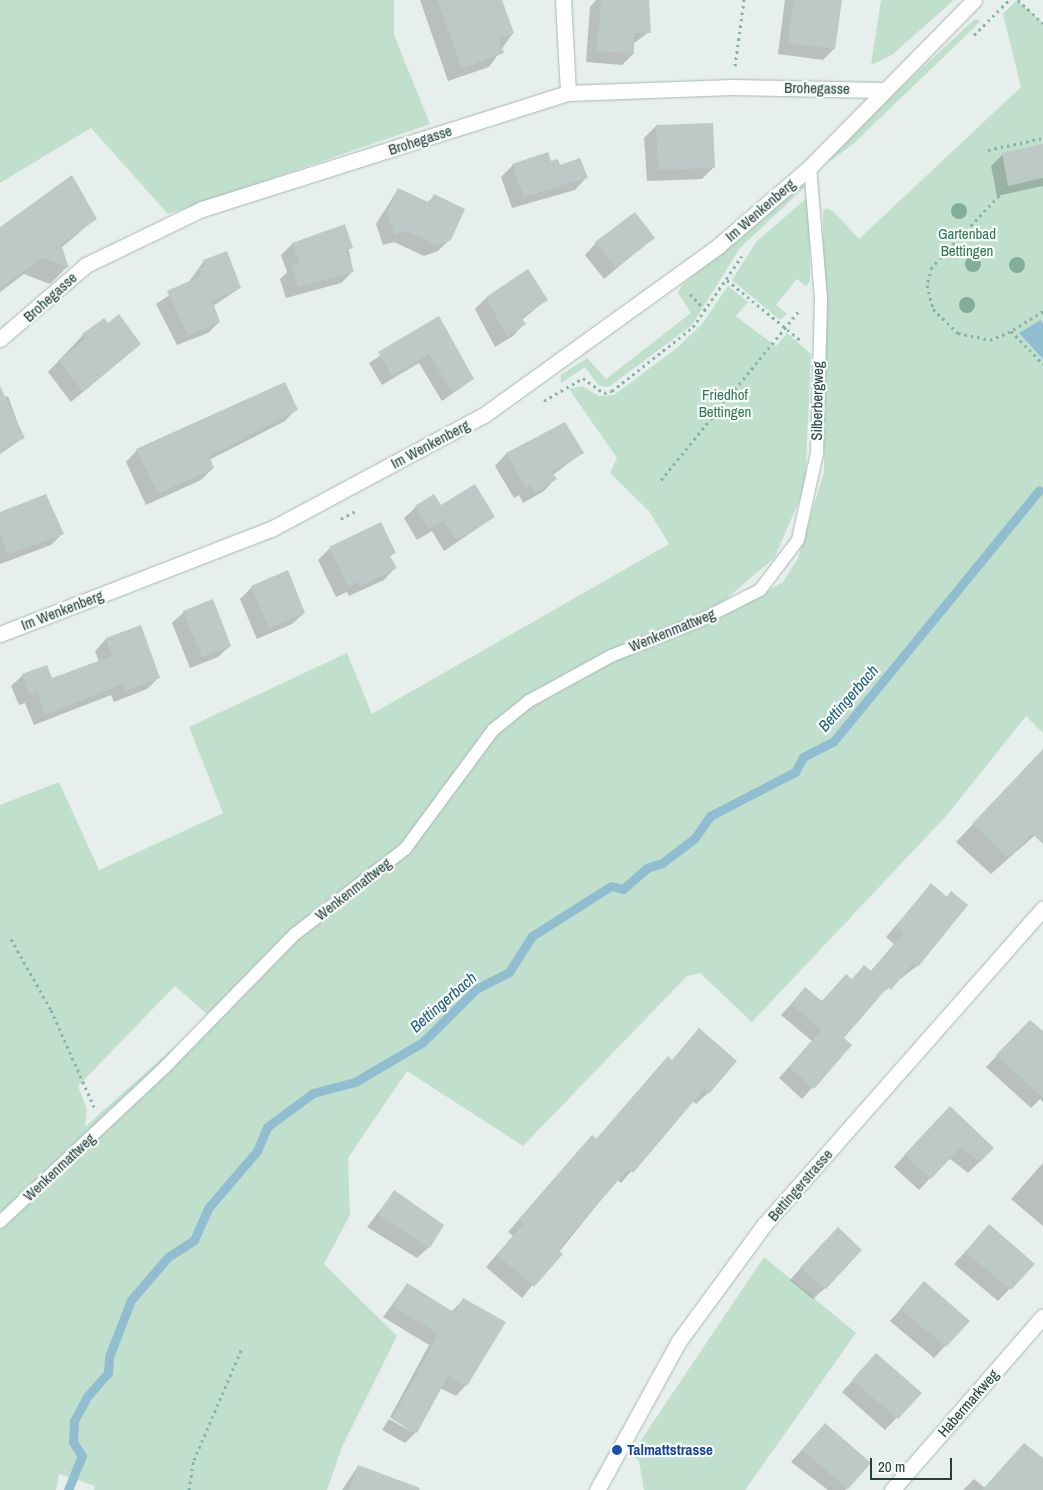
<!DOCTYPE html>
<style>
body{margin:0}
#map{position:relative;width:1043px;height:1490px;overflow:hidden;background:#e6efec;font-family:"Archivo Narrow",sans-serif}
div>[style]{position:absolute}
.green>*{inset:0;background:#c0dfcd}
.water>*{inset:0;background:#91bdd1}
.shadow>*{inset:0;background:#0003}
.stream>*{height:9px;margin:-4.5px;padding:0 4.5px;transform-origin:4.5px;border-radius:4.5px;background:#91bdd1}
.building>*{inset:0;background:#bcc9c6}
.path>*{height:3px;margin-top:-1.5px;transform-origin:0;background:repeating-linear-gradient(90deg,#88b1aa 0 2.5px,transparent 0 6.5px)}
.roads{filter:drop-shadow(0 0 1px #a8b7b4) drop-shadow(0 0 1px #a8b7b4)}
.lane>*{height:12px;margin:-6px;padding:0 6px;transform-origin:6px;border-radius:6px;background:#fff}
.street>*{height:15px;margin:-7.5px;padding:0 7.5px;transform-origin:7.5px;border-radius:7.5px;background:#fff}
.secondary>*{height:15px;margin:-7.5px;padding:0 7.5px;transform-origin:7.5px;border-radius:7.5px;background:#fff}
.trees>*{width:16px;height:16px;margin:-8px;border-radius:50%;background:#82ad9a}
.dots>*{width:14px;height:14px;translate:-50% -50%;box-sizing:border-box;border:2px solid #f7fbfa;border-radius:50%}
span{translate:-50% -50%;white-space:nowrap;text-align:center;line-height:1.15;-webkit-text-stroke:4.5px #f7fbfa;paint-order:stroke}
.street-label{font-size:15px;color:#25413d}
.park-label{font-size:15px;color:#307756}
.transit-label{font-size:15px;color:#164399;font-weight:700}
.left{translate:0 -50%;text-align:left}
.water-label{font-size:16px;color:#205f7c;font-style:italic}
.scale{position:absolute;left:870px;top:1458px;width:82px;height:22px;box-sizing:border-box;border:2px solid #25413d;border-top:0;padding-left:6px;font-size:15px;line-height:18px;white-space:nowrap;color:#25413d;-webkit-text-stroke:4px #f7fbfa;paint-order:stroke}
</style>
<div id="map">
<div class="green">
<i style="clip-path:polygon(0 0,394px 0,394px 35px,430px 124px,168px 214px,91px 128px,0 183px)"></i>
<i style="clip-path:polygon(881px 0,954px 0,892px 55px,871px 65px)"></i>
<i style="clip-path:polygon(evenodd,1017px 0,1043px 23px,1043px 733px,1026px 716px,947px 815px,752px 1022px,700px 973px,687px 976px,523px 1146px,407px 1071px,348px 1158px,350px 1215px,324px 1264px,397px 1336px,342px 1447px,327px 1490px,94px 1490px,95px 1486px,59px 1474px,56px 1490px,0 1490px,0 805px,59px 782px,99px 870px,223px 813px,189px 727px,347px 653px,372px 714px,669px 544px,649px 511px,610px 473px,617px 458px,569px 389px,582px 386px,599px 396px,614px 395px,677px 348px,702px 324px,728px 286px,748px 302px,736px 316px,750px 327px,776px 346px,787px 333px,811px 354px,805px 487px,775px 557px,724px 601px,732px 612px,783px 582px,798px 558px,824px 472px,823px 213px,826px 208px,833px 211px,859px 239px,1021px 87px,1003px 14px,1017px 0,175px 986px,209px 1016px,85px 1127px,87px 1109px,78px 1086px,175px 986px)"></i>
<i style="clip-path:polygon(975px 19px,981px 21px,852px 145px,829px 162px,834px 149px)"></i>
<i style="clip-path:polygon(807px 185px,740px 248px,692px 325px,609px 387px,599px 386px,585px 367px,561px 383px,561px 375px,587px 358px,606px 379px,691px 313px,678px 293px,681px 286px,798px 186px)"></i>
<i style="clip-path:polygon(809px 196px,810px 281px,806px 286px,797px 279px,776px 305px,787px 314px,780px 320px,732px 280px,756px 242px)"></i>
<i style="clip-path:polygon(764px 1257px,856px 1333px,745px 1490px,644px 1490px,639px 1461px,631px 1455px)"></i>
</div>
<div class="water">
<i style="clip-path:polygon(1041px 320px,1043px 324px,1043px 359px,1019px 333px)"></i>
</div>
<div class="shadow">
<i style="clip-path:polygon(420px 0,501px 0,513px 33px,489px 67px,448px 81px)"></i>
<i style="clip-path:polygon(596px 0,648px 0,649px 32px,633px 44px,633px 54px,622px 65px,586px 62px,590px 7px)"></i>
<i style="clip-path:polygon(785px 0,841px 0,834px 49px,823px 60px,778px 54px)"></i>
<i style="clip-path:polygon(656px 126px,714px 167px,702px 179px,647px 181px,644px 138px)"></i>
<i style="clip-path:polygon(1043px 146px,1043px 186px,997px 196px,991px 166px,1002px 155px)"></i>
<i style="clip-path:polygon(550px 163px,586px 178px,575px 190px,512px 208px,501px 177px,513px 165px)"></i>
<i style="clip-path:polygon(398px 189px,427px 203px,434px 196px,450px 239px,438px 251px,424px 256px,394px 242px,383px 245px,376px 224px)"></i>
<i style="clip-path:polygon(95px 219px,61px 248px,67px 267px,50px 284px,24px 274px,0 292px,0 228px)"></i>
<i style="clip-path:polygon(344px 226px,353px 271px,341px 283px,286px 298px,280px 279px,287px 272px,281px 255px,292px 244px)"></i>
<i style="clip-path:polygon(653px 238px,604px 279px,585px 255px,596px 243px)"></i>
<i style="clip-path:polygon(204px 261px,240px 288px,213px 306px,219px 322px,208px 333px,177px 345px,156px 304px,188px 283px)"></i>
<i style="clip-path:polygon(486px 298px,546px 300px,522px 320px,524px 324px,513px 336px,495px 347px,475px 309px)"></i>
<i style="clip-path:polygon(438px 318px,473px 379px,442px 401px,419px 363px,382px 385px,369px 363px)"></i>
<i style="clip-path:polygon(108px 324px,140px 344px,71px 402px,48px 372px,83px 335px)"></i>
<i style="clip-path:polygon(8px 396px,23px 438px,0 454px,0 399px)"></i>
<i style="clip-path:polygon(296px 409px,285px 421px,209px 460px,213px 468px,201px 480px,146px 505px,126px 462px,137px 450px)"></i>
<i style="clip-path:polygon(565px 424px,582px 453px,553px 475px,555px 479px,544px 491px,523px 503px,519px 495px,514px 498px,495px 466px,506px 454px)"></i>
<i style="clip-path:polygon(416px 507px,440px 507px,494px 517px,444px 551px,432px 531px,417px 540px,404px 518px)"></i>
<i style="clip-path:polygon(0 513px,62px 534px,51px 545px,0 564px)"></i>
<i style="clip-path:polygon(330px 548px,395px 552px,390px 557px,395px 568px,384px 580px,349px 596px,347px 592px,336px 597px,318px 560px)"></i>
<i style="clip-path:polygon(252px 587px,304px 613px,292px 624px,257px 639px,240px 599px)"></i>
<i style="clip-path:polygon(184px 612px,230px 646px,218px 657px,190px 668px,172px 623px)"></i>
<i style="clip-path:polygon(140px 627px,158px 678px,147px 689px,114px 702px,111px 695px,34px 725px,25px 703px,19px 705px,11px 686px,23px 675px,51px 680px,99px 662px,95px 651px,106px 639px)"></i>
<i style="clip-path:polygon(1043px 751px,1043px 828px,991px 874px,956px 842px)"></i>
<i style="clip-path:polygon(921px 896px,917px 966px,877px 997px,842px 1038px,850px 1045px,802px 1099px,779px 1078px,812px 1041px,781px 1015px,805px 989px,821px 1002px,870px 972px,894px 944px,886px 937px)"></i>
<i style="clip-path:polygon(1030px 1021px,1043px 1033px,1043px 1102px,1040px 1099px,1031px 1108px,986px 1067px)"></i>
<i style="clip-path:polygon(700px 1030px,708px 1093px,696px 1104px,693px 1101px,621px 1183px,617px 1180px,522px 1298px,486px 1267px,513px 1236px,508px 1232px,581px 1148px,592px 1137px,596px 1140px,657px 1069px,668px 1057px,672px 1061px)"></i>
<i style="clip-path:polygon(938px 1119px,993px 1148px,968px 1173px,949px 1158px,919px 1190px,894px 1167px)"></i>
<i style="clip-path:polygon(1043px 1163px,1043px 1226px,1011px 1199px)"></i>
<i style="clip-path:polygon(394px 1192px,429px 1247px,417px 1258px,367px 1227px)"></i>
<i style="clip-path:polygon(978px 1238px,1033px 1264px,998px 1301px,954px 1264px)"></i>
<i style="clip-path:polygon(826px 1240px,825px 1288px,813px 1299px,790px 1280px)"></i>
<i style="clip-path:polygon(924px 1283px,968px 1321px,934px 1358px,890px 1321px)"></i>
<i style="clip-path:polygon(407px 1284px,451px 1312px,463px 1300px,466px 1385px,456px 1396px,440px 1388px,416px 1432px,405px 1443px,382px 1430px,389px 1419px,414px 1433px,390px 1417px,429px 1345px,383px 1317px)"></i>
<i style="clip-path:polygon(876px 1355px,920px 1393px,885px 1430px,842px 1392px)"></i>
<i style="clip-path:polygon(814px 1436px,849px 1486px,845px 1490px,828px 1490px,791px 1462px)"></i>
<i style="clip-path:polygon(1043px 1460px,1042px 1490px,963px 1490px,974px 1479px,985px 1488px)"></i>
<i style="clip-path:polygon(358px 1466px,412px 1490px,342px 1490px)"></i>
</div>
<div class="stream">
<i style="left:68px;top:1490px;width:37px;rotate:-68deg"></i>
<i style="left:82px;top:1456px;width:17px;rotate:-123deg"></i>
<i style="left:73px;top:1442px;width:21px;rotate:-87deg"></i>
<i style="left:74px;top:1421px;width:26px;rotate:-62deg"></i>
<i style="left:86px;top:1398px;width:33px;rotate:-49deg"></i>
<i style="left:108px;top:1373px;width:16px;rotate:-86deg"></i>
<i style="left:109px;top:1357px;width:61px;rotate:-68.9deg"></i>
<i style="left:131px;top:1300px;width:57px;rotate:-49.3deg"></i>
<i style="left:168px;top:1257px;width:31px;rotate:-33deg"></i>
<i style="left:194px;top:1240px;width:36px;rotate:-66deg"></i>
<i style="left:209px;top:1207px;width:74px;rotate:-49.4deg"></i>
<i style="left:257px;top:1151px;width:26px;rotate:-67deg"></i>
<i style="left:267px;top:1127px;width:57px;rotate:-36.5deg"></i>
<i style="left:313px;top:1093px;width:43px;rotate:-14.7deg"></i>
<i style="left:355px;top:1082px;width:79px;rotate:-30.5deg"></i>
<i style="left:423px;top:1042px;width:75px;rotate:-45deg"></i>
<i style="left:476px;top:989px;width:37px;rotate:-27deg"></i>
<i style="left:509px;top:972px;width:43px;rotate:-57.4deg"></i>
<i style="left:532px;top:936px;width:93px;rotate:-32.3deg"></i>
<i style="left:611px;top:886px;width:12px;rotate:14deg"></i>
<i style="left:623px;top:889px;width:32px;rotate:-41deg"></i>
<i style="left:647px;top:868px;width:16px;rotate:-18deg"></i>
<i style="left:662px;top:863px;width:40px;rotate:-37deg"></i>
<i style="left:694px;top:839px;width:28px;rotate:-55deg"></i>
<i style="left:710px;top:816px;width:96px;rotate:-27.4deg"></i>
<i style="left:795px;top:772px;width:17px;rotate:-62deg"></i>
<i style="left:803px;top:757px;width:34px;rotate:-27deg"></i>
<i style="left:833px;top:742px;width:325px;rotate:-50.7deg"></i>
</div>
<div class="building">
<i style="clip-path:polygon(437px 0,502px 0,514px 33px,499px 39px,504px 53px,462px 68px)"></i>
<i style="clip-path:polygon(601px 0,649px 0,651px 33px,634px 33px,634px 54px,597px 51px)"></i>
<i style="clip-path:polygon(794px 0,842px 0,835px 49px,788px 43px)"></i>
<i style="clip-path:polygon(713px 123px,715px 168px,658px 170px,656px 125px)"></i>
<i style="clip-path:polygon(1043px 144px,1043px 178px,1008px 186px,1002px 153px)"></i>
<i style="clip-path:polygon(548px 152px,551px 161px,558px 159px,560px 165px,580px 158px,588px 178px,524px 197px,512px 164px)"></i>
<i style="clip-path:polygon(72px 175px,97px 219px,61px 244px,69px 268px,43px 258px,0 288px,0 227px)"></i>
<i style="clip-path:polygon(398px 188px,430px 203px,434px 194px,465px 209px,451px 240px,437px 245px,406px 231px,395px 235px,387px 212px)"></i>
<i style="clip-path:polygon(635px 212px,655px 238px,616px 268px,595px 242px)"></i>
<i style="clip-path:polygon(345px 224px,353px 248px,346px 250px,354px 272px,298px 287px,291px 266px,299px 263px,292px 243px)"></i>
<i style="clip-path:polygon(227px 251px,241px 288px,212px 300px,220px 322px,188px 335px,167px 291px,201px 276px,198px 269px,205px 266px,203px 260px)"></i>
<i style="clip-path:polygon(528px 269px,548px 300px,521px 317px,526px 324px,507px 337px,486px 297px)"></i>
<i style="clip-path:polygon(119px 314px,141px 344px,83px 392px,59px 360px,86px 339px,82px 334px,104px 318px,108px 323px)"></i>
<i style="clip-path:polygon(439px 316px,474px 379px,452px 392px,429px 354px,392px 376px,378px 352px)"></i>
<i style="clip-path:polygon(285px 382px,298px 410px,209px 456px,214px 468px,158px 494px,136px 449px)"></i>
<i style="clip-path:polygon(0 386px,25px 438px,0 450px)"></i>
<i style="clip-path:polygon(565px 422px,584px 453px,552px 472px,557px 479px,535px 493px,531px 485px,526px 488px,506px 453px)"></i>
<i style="clip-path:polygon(475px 484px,495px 517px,456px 540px,444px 521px,429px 529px,415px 506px,434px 494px,441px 505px)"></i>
<i style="clip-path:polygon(46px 494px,64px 534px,8px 555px,0 533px,0 512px)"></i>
<i style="clip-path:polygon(381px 522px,396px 553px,390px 556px,397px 568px,361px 586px,359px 582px,348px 587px,329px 547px)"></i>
<i style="clip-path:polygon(288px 570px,305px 613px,269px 628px,251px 586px)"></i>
<i style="clip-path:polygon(213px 599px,231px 646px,202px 657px,183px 611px)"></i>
<i style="clip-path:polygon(141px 625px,160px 678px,125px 691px,123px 684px,45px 715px,37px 692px,30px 695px,22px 674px,47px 665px,52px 678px,112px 656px,106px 638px)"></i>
<i style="clip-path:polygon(1043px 749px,1043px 844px,1032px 834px,1009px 858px,972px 824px)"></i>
<i style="clip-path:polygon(931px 883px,947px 897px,951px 891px,968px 905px,918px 967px,913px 963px,891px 990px,888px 987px,844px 1038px,852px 1045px,814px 1089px,789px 1067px,821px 1030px,791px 1004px,805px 987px,822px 1001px,846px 974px,852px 979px,864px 965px,871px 971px,904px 933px,896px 926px)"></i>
<i style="clip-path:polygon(1030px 1020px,1043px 1031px,1043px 1098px,996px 1055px)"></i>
<i style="clip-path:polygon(699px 1028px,737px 1061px,709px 1094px,704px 1089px,633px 1173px,628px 1169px,558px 1250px,563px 1254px,534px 1287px,497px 1255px,524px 1223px,519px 1219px,592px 1135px,596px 1139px,668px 1056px,672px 1060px)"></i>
<i style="clip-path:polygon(950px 1106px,994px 1148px,980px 1162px,961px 1147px,931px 1179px,904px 1155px)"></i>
<i style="clip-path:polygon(394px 1190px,444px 1225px,430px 1248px,378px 1215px)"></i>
<i style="clip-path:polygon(989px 1224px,1035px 1264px,1011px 1290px,965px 1252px)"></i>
<i style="clip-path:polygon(838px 1227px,862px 1250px,826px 1289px,800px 1268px)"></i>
<i style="clip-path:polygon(924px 1281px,970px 1321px,946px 1347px,900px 1309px)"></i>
<i style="clip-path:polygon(407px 1283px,455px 1313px,463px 1298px,506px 1322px,467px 1386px,448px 1376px,417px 1433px,392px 1419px,438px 1334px,393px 1306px)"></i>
<i style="clip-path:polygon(876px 1353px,922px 1393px,898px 1419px,852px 1380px)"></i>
<i style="clip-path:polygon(825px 1423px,871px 1463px,848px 1489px,802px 1450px)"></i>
<i style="clip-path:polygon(1024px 1443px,1043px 1458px,1043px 1490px,982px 1490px)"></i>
<i style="clip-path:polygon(358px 1465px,420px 1488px,419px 1490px,349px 1490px)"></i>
</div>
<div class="path">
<i style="left:1018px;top:0;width:34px;rotate:43deg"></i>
<i style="left:974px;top:35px;width:49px;rotate:-45deg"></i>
<i style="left:735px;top:66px;width:67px;rotate:-82.2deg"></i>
<i style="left:988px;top:150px;width:56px;rotate:-12.3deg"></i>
<i style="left:1008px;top:186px;width:111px;rotate:133.2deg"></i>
<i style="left:932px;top:267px;width:19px;rotate:106deg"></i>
<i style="left:927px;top:285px;width:25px;rotate:76deg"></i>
<i style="left:933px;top:309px;width:35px;rotate:44deg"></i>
<i style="left:958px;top:333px;width:33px;rotate:12deg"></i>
<i style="left:990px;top:340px;width:23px;rotate:-23deg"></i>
<i style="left:727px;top:280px;width:94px;rotate:39.4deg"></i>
<i style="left:690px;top:294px;width:23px;rotate:47deg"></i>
<i style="left:1043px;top:311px;width:38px;rotate:148deg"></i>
<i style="left:1011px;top:331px;width:46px;rotate:45.9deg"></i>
<i style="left:544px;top:401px;width:45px;rotate:-30.5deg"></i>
<i style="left:583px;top:378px;width:26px;rotate:36deg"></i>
<i style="left:604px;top:393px;width:8px;rotate:-14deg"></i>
<i style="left:612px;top:391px;width:103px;rotate:-38.3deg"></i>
<i style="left:693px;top:327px;width:86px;rotate:-55.4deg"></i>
<i style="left:661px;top:480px;width:218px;rotate:-50.8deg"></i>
<i style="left:341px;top:519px;width:18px;rotate:-29deg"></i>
<i style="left:11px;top:939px;width:81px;rotate:60.6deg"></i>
<i style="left:51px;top:1010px;width:106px;rotate:66.1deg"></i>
<i style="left:189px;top:1490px;width:30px;rotate:-81deg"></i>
<i style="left:194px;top:1460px;width:122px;rotate:-66.8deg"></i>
</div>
<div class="roads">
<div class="lane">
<i style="left:0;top:1222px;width:228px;rotate:-43.2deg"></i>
<i style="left:166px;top:1066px;width:185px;rotate:-45.7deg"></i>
<i style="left:295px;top:934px;width:139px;rotate:-37.7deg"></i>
<i style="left:405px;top:849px;width:148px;rotate:-53.5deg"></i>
<i style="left:493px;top:730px;width:46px;rotate:-38.9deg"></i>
<i style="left:529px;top:701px;width:94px;rotate:-28.8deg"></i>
<i style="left:611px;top:656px;width:97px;rotate:-21.8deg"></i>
<i style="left:701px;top:620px;width:66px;rotate:-27deg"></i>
<i style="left:760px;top:590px;width:63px;rotate:-52.8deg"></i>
<i style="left:798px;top:540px;width:89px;rotate:-77.7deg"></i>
<i style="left:817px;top:453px;width:155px;rotate:-88.5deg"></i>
<i style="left:821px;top:298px;width:131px;rotate:-94.8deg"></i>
</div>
<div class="street">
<i style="left:563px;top:0;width:93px;rotate:86.9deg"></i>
<i style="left:0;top:339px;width:113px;rotate:-40.7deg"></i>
<i style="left:86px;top:265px;width:129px;rotate:-25.8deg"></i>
<i style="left:202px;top:209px;width:384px;rotate:-17.6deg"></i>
<i style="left:568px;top:93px;width:164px;rotate:-2.1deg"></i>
<i style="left:732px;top:87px;width:151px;rotate:1.1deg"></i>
<i style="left:0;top:634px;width:291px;rotate:-21.2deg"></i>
<i style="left:271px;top:529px;width:242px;rotate:-28.2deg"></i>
<i style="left:484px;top:415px;width:289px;rotate:-35.8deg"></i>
<i style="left:718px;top:246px;width:121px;rotate:-40.7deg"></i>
<i style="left:810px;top:167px;width:234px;rotate:-45.5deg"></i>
<i style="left:892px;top:1490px;width:230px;rotate:-49deg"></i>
</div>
<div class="secondary">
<i style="left:597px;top:1490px;width:170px;rotate:-61.2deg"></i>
<i style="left:679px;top:1341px;width:144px;rotate:-53.8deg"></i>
<i style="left:764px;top:1225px;width:422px;rotate:-48.6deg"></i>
</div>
</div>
<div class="trees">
<i style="left:959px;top:211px"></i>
<i style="left:973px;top:264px"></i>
<i style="left:1017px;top:265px"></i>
<i style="left:967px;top:305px"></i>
</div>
<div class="dots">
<i style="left:617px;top:1450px;background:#1a4fb4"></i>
</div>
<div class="street-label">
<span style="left:817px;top:88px;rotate:1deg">Brohegasse</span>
<span style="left:420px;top:140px;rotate:-18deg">Brohegasse</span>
<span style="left:760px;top:210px;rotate:-41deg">Im Wenkenberg</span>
<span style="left:50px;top:297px;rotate:-42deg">Brohegasse</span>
<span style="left:817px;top:401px;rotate:-89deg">Silberbergweg</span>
<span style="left:430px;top:444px;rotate:-28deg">Im Wenkenberg</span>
<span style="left:62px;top:610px;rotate:-21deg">Im Wenkenberg</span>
<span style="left:672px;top:630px;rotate:-22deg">Wenkenmattweg</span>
<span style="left:353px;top:889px;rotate:-38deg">Wenkenmattweg</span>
<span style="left:59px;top:1167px;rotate:-43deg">Wenkenmattweg</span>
<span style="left:800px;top:1185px;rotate:-49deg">Bettingerstrasse</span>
<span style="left:968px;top:1403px;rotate:-49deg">Habermarkweg</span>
</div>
<div class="park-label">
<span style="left:967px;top:242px">Gartenbad<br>Bettingen</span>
<span style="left:725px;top:403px">Friedhof<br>Bettingen</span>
</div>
<div class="transit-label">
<span class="left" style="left:627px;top:1450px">Talmattstrasse</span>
</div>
<div class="water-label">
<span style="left:848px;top:698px;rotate:-49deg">Bettingerbach</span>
<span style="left:443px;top:1002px;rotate:-41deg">Bettingerbach</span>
</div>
<div class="scale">20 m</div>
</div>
